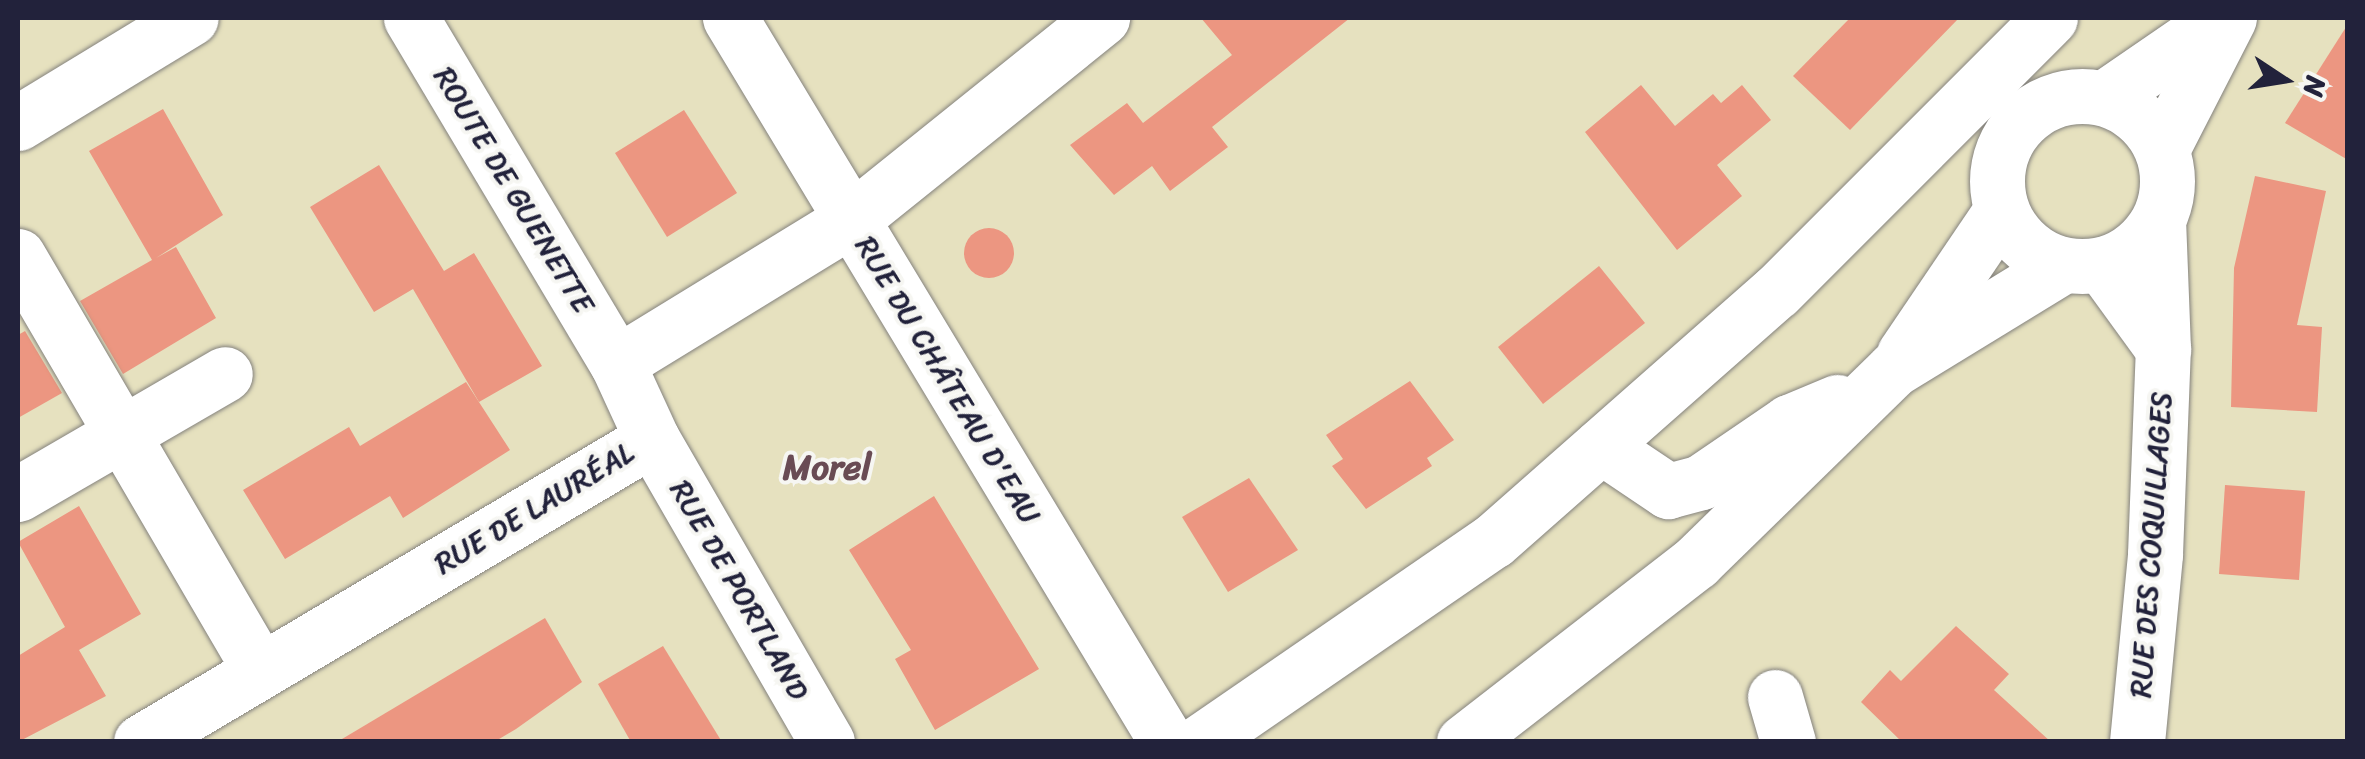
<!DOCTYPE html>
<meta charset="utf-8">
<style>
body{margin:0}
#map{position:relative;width:2365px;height:759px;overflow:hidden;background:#e6e1bf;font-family:Sriracha,sans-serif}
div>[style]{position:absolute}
.building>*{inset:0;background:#ec9681}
.round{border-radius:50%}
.roads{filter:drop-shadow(0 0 2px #84827d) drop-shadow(0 0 2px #84827d)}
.street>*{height:55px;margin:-27.5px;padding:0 27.5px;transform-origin:27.5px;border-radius:27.5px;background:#fff}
.primary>*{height:55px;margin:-27.5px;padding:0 27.5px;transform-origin:27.5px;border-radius:27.5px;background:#fff}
.primary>.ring{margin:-27.5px;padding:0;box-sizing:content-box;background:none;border:55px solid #fff;border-radius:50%}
span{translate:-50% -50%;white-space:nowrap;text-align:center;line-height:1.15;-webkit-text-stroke:8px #f6f6f2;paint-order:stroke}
.street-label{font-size:30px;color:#22223b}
.quarter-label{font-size:35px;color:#694b54;font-weight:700}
.frame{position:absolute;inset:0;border:20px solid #22223b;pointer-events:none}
.north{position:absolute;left:2235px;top:30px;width:100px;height:100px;-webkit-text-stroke:8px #f6f6f2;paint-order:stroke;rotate:102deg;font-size:28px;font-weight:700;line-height:40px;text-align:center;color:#22223b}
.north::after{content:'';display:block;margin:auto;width:35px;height:45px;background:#22223b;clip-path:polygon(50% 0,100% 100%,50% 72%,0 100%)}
</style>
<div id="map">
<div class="building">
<i style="clip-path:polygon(1201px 18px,1350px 18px,1212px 127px,1228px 147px,1170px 191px,1152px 166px,1114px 195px,1070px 145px,1127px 103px,1143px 123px,1232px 55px)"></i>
<i style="clip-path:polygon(1850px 18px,1959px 18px,1850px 130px,1793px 76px)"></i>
<i style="clip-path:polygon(2348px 24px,2348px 160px,2285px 123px)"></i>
<i style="clip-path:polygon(1641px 85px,1675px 126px,1713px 94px,1721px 103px,1742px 85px,1771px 120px,1717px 165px,1742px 196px,1677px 250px,1585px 132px)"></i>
<i style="clip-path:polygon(163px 109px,223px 215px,156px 258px,176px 247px,216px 318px,123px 374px,80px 301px,152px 260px,89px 151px)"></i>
<i style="clip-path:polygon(684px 110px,737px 193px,667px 237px,615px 153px)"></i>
<i style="clip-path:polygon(379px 165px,444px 271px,474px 253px,542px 366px,479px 402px,413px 289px,374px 312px,310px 207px)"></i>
<i style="clip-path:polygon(2255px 176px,2326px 191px,2297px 325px,2322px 327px,2317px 412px,2231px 407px,2234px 268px)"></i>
<i class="round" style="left:964px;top:228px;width:50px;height:50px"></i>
<i style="clip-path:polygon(1599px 266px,1645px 323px,1543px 404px,1498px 347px)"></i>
<i style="clip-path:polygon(25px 331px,62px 393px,18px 418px,18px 335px)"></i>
<i style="clip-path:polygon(1410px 381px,1454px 440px,1427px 458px,1432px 466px,1366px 509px,1332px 466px,1343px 459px,1326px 435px)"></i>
<i style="clip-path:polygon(466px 382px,510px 450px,403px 518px,390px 496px,285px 559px,243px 490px,349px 427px,360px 446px)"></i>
<i style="clip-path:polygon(1249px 478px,1298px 550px,1228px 592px,1182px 517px)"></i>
<i style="clip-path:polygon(2225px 485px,2305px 491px,2299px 580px,2219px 574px)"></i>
<i style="clip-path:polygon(934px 496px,1039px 669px,935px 730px,895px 659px,911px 650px,849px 550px)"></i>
<i style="clip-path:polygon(79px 506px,141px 614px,79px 650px,106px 696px,18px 742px,18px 656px,65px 627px,18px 542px)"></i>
<i style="clip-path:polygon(545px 618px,582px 682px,516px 729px,494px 742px,337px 742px)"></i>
<i style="clip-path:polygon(1956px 626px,2009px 674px,1994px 690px,2051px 742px,1902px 742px,1861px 702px,1890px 670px,1901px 681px)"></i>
<i style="clip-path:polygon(663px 646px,722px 742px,631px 742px,598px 684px)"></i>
</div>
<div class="roads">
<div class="street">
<i style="left:411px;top:18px;width:402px;rotate:59.2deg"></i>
<i style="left:617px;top:363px;width:84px;rotate:65.3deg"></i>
<i style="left:652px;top:439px;width:350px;rotate:60deg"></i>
<i style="left:730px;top:18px;width:846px;rotate:58.89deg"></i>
<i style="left:18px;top:123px;width:202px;rotate:-31.3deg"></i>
<i style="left:18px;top:256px;width:480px;rotate:59.7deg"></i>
<i style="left:2102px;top:265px;width:104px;rotate:54deg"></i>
<i style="left:617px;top:363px;width:276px;rotate:-31.5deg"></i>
<i style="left:852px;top:219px;width:321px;rotate:-38.8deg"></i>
<i style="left:18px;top:494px;width:239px;rotate:-30.1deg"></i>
<i style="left:1775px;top:697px;width:47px;rotate:73.9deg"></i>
<i style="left:141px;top:742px;width:594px;rotate:-30.67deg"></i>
<i style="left:1200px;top:742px;width:355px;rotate:-34.5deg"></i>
<i style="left:1493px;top:541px;width:378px;rotate:-41.4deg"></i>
<i style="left:1777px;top:291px;width:386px;rotate:-45deg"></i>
<i style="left:2137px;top:742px;width:189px;rotate:-84.5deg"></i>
<i style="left:2155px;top:554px;width:205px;rotate:-87.8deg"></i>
<i style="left:2163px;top:349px;width:128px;rotate:-92.2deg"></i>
</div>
<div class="primary">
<i class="ring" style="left:1997px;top:96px;width:115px;height:115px"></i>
<i style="left:2106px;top:97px;width:140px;rotate:-34.5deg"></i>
<i style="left:2162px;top:149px;width:147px;rotate:-62.9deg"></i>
<i style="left:1904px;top:354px;width:171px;rotate:-55.9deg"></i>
<i style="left:1601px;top:446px;width:81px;rotate:33.9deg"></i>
<i style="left:1668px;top:491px;width:34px;rotate:-15deg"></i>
<i style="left:1701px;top:482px;width:107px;rotate:-34.3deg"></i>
<i style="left:1789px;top:422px;width:52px;rotate:-22.6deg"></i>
<i style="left:1464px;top:742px;width:294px;rotate:-37.8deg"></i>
<i style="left:1696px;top:562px;width:277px;rotate:-44.3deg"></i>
<i style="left:1894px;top:369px;width:197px;rotate:-31.5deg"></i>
</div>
</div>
<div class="street-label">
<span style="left:514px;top:190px;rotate:59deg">ROUTE DE GUENETTE</span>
<span style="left:948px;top:380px;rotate:59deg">RUE DU CHÂTEAU D'EAU</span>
<span style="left:534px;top:508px;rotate:-31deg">RUE DE LAURÉAL</span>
<span style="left:2151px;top:545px;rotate:-86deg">RUE DES COQUILLAGES</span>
<span style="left:740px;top:590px;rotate:60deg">RUE DE PORTLAND</span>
</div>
<div class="quarter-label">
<span style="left:827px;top:467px">Morel</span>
</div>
<div class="frame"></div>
<div class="north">N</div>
</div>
